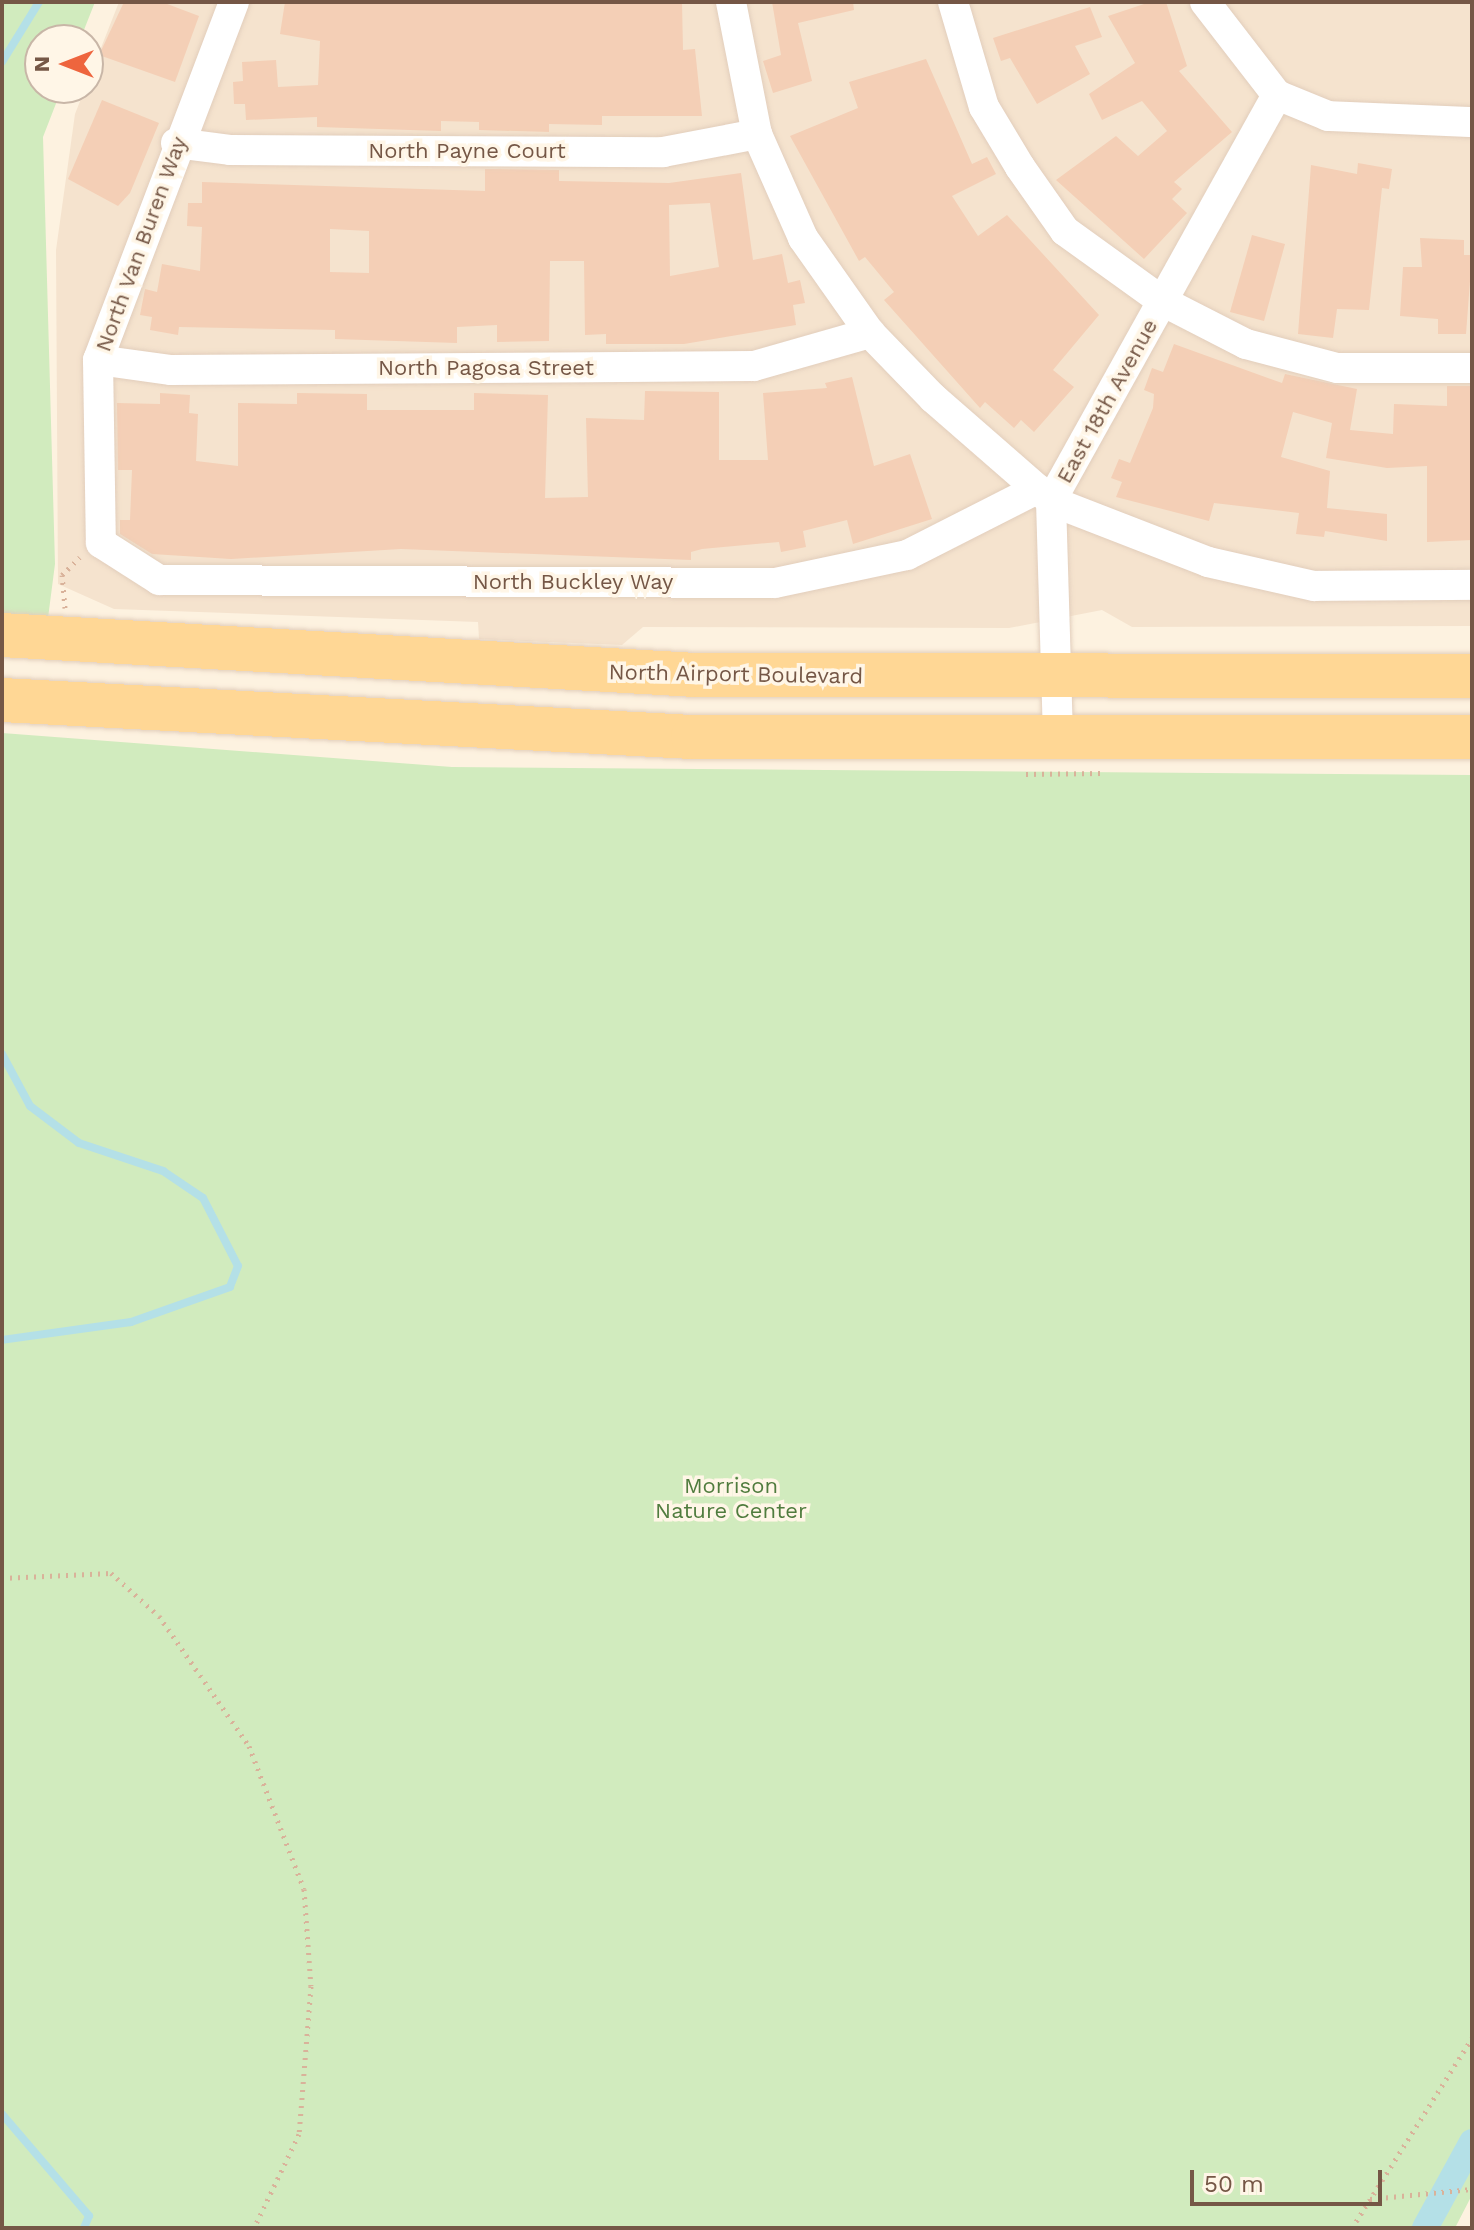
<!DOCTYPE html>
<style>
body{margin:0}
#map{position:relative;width:1474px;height:2230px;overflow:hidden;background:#fdf2e0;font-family:"Work Sans",sans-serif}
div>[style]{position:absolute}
.residential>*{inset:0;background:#f5e3ce}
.green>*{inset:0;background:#d1ebbe}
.stream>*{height:8px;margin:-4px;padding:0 4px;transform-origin:4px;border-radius:4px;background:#b4e0e7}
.canal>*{height:26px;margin:-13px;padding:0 13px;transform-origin:13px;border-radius:13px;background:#b4e0e7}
.building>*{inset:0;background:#f4cfb6}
.path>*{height:5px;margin-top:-2.5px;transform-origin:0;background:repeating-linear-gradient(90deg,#d9b29a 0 2px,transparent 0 8px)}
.roads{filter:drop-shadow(0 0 2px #e2cebc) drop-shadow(0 0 2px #e2cebc)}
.minor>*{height:30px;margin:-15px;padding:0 15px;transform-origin:15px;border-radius:15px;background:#fff}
.primary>*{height:44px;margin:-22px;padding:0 22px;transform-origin:22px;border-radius:22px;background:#ffd795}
span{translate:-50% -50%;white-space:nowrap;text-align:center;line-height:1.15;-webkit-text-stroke:7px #fff6e7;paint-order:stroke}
.street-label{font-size:22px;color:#755746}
.park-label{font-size:22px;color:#507c3e}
.frame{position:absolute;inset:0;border:4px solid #755746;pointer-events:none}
.north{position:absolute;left:24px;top:24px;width:80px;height:80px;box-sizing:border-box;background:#fff6e7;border:2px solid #c8b6a7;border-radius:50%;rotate:270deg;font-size:22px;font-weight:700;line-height:32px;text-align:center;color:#755746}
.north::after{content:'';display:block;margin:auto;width:28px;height:36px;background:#ee653e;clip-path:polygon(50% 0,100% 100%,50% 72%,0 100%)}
.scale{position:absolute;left:1190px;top:2170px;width:192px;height:36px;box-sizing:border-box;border:4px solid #755746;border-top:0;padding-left:10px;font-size:24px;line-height:28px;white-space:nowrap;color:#755746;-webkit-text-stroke:6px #fff6e7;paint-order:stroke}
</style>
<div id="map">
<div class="residential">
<i style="clip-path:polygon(119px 2px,1472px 2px,1472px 626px,1132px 627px,1102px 610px,1009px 628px,643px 627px,622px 645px,479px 639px,478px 622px,114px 609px,58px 584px,56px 250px,75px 114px)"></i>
</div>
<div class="green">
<i style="clip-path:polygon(2px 2px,95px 2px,80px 40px,40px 40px,40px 88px,62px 88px,43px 137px,55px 564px,48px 618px,2px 615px)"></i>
<i style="clip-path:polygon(2px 733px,452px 767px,1472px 775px,1472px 2195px,1455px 2228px,2px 2228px)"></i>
</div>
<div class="stream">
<i style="left:2px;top:62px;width:70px;rotate:-58.3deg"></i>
<i style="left:2px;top:1054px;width:59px;rotate:61.7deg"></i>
<i style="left:30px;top:1106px;width:61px;rotate:37.1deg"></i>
<i style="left:79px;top:1143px;width:89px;rotate:18.4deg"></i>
<i style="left:163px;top:1171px;width:48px;rotate:34deg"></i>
<i style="left:203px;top:1198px;width:76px;rotate:62.8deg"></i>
<i style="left:238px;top:1266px;width:22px;rotate:111deg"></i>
<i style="left:230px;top:1287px;width:105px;rotate:160.5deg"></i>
<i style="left:131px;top:1322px;width:130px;rotate:172.1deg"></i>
<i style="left:2px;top:2114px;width:134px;rotate:49.5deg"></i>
<i style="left:89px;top:2216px;width:13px;rotate:113deg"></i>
</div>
<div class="canal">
<i style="left:1425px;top:2228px;width:98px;rotate:-61.3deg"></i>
</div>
<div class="building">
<i style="clip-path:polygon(124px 2px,162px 2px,199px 16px,175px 82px,99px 55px)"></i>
<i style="clip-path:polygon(285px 2px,682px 2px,683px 50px,695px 49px,702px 116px,602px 116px,602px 125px,549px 124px,549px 132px,479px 130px,479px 122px,441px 121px,441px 131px,317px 127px,317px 117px,246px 120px,245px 104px,234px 104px,233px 82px,243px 81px,242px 62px,276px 60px,278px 87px,318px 85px,320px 41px,280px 34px)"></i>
<i style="clip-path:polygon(772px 2px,853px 2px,854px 10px,798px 23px,812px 81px,773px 93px,763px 61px,781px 55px)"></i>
<i style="clip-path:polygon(1150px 2px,1166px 2px,1187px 66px,1179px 71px,1232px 132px,1174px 182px,1182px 189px,1172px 199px,1187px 213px,1144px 259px,1056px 180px,1116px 136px,1138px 156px,1167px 131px,1142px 101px,1102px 120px,1089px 94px,1135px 63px,1108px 16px)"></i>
<i style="clip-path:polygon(1090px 7px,1102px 37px,1075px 46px,1090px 74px,1037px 104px,1010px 58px,1001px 61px,993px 38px)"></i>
<i style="clip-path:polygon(926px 59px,972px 164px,987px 157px,996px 174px,952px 196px,978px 236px,1007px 215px,1099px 315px,1053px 370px,1074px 387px,1034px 432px,1021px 420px,1014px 428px,985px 402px,980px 408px,884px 300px,894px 292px,865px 257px,859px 261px,790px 136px,858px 108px,849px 82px)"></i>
<i style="clip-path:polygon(102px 100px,159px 123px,130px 193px,118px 206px,68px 179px)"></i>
<i style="clip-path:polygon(1358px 163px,1392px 169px,1389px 189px,1382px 188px,1369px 310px,1337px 309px,1333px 338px,1298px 334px,1311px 165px,1357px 174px)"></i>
<i style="clip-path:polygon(evenodd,485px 169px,559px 170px,559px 181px,669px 183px,741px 173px,753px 260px,782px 254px,788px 283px,800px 280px,805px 303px,793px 305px,796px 325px,684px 344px,606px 344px,606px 334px,585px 335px,584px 261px,550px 261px,549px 341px,497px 342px,497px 325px,457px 327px,457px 343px,335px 339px,335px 330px,179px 327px,178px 335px,150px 330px,152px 317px,140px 315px,145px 289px,157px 292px,162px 264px,200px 271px,202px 227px,187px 226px,188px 203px,202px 203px,202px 182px,485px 191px,485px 169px,710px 203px,719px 267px,670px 276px,669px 205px,710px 203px,485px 169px,330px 229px,369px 231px,369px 273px,330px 272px,330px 229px)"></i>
<i style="clip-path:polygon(1252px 235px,1285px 244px,1264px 321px,1230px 312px)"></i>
<i style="clip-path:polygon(1420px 238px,1464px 240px,1464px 255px,1472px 255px,1466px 334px,1438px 334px,1438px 319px,1400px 316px,1403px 267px,1422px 267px)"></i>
<i style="clip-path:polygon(1174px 344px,1282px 383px,1285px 374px,1357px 389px,1350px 430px,1393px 434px,1394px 404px,1447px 406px,1447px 386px,1472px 386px,1472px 540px,1427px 542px,1427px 466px,1387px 468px,1326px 458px,1332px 423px,1293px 412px,1281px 457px,1330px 471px,1327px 508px,1387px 514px,1387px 541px,1325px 531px,1324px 537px,1296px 534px,1299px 513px,1214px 503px,1209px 521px,1116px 497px,1122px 482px,1111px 478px,1119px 459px,1130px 463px,1153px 408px,1154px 394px,1144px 390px,1152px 368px,1163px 372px)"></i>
<i style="clip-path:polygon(852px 377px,874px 466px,910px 454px,932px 519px,853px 544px,847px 520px,803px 531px,806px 547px,781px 552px,779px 542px,702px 549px,691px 552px,691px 560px,401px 549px,231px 559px,152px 554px,120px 534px,120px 520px,130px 520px,132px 470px,118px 470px,117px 403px,160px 404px,160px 393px,190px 395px,189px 413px,198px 414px,196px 461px,238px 466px,238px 403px,297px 404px,297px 393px,367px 394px,367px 410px,474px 410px,474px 393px,548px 395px,545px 498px,588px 497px,586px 418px,644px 420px,645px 391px,719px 392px,719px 460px,768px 460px,763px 393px,827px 388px,825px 383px)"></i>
</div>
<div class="path">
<i style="left:65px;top:608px;width:33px;rotate:-95deg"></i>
<i style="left:62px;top:575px;width:25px;rotate:-45deg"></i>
<i style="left:1026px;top:774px;width:77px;rotate:-0.7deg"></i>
<i style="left:2px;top:1578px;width:109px;rotate:-2.6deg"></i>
<i style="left:111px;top:1573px;width:64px;rotate:41.9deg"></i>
<i style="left:159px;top:1616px;width:158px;rotate:55.3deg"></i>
<i style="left:249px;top:1746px;width:153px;rotate:69deg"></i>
<i style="left:304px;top:1889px;width:97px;rotate:85.9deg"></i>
<i style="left:311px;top:1986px;width:148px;rotate:94.6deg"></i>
<i style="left:299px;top:2134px;width:104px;rotate:115.6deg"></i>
<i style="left:1370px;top:2199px;width:102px;rotate:-5.6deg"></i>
<i style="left:1352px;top:2228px;width:225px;rotate:-57.7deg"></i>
</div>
<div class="roads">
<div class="minor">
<i style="left:234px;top:2px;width:383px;rotate:110.8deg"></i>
<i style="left:98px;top:360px;width:183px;rotate:89.1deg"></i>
<i style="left:101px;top:543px;width:69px;rotate:32.5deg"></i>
<i style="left:159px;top:580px;width:616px;rotate:0.28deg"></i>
<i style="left:775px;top:583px;width:135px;rotate:-12deg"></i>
<i style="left:907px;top:555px;width:146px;rotate:-26.9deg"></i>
<i style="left:731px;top:2px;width:135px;rotate:78.9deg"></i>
<i style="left:757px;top:134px;width:114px;rotate:66.1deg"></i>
<i style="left:803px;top:238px;width:116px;rotate:54.8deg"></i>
<i style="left:870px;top:333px;width:91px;rotate:45.9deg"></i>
<i style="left:933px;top:398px;width:157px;rotate:41.1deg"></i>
<i style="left:1051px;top:501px;width:168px;rotate:21.2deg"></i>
<i style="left:1208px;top:562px;width:109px;rotate:12.8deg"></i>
<i style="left:1314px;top:586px;width:158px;rotate:-0.4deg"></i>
<i style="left:953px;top:2px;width:109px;rotate:73.6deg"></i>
<i style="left:984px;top:107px;width:70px;rotate:59deg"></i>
<i style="left:1020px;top:167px;width:78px;rotate:54.9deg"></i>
<i style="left:1065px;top:231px;width:120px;rotate:35.8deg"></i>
<i style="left:1162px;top:301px;width:94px;rotate:27.1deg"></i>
<i style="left:1246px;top:344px;width:94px;rotate:14.8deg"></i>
<i style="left:1337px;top:368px;width:135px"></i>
<i style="left:1205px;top:2px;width:118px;rotate:52.3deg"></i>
<i style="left:1277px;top:95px;width:55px;rotate:22.4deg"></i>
<i style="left:1328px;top:116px;width:144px;rotate:2.4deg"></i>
<i style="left:176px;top:143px;width:54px;rotate:7.4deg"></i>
<i style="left:230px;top:150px;width:433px;rotate:0.3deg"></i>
<i style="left:663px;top:152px;width:96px;rotate:-10.8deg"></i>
<i style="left:98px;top:360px;width:74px;rotate:7.8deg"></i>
<i style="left:171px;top:370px;width:583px;rotate:-0.39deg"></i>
<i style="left:754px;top:366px;width:121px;rotate:-15.9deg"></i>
<i style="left:1058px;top:737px;width:236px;rotate:-91.7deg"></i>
<i style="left:1051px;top:501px;width:465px;rotate:-60.9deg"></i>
</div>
<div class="primary">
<i style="left:2px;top:635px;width:695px;rotate:3.3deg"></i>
<i style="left:696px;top:675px;width:776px;rotate:0.07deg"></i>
<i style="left:2px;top:700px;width:692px;rotate:3.07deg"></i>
<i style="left:693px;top:737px;width:779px"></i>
</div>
</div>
<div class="street-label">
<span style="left:467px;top:151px">North Payne Court</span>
<span style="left:141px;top:244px;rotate:-70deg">North Van Buren Way</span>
<span style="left:486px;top:368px">North Pagosa Street</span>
<span style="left:1107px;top:401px;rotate:-61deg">East 18th Avenue</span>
<span style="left:573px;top:582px">North Buckley Way</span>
<span style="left:736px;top:674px;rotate:1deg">North Airport Boulevard</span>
</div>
<div class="park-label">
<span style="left:731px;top:1498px">Morrison<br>Nature Center</span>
</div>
<div class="frame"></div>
<div class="north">N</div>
<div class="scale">50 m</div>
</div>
